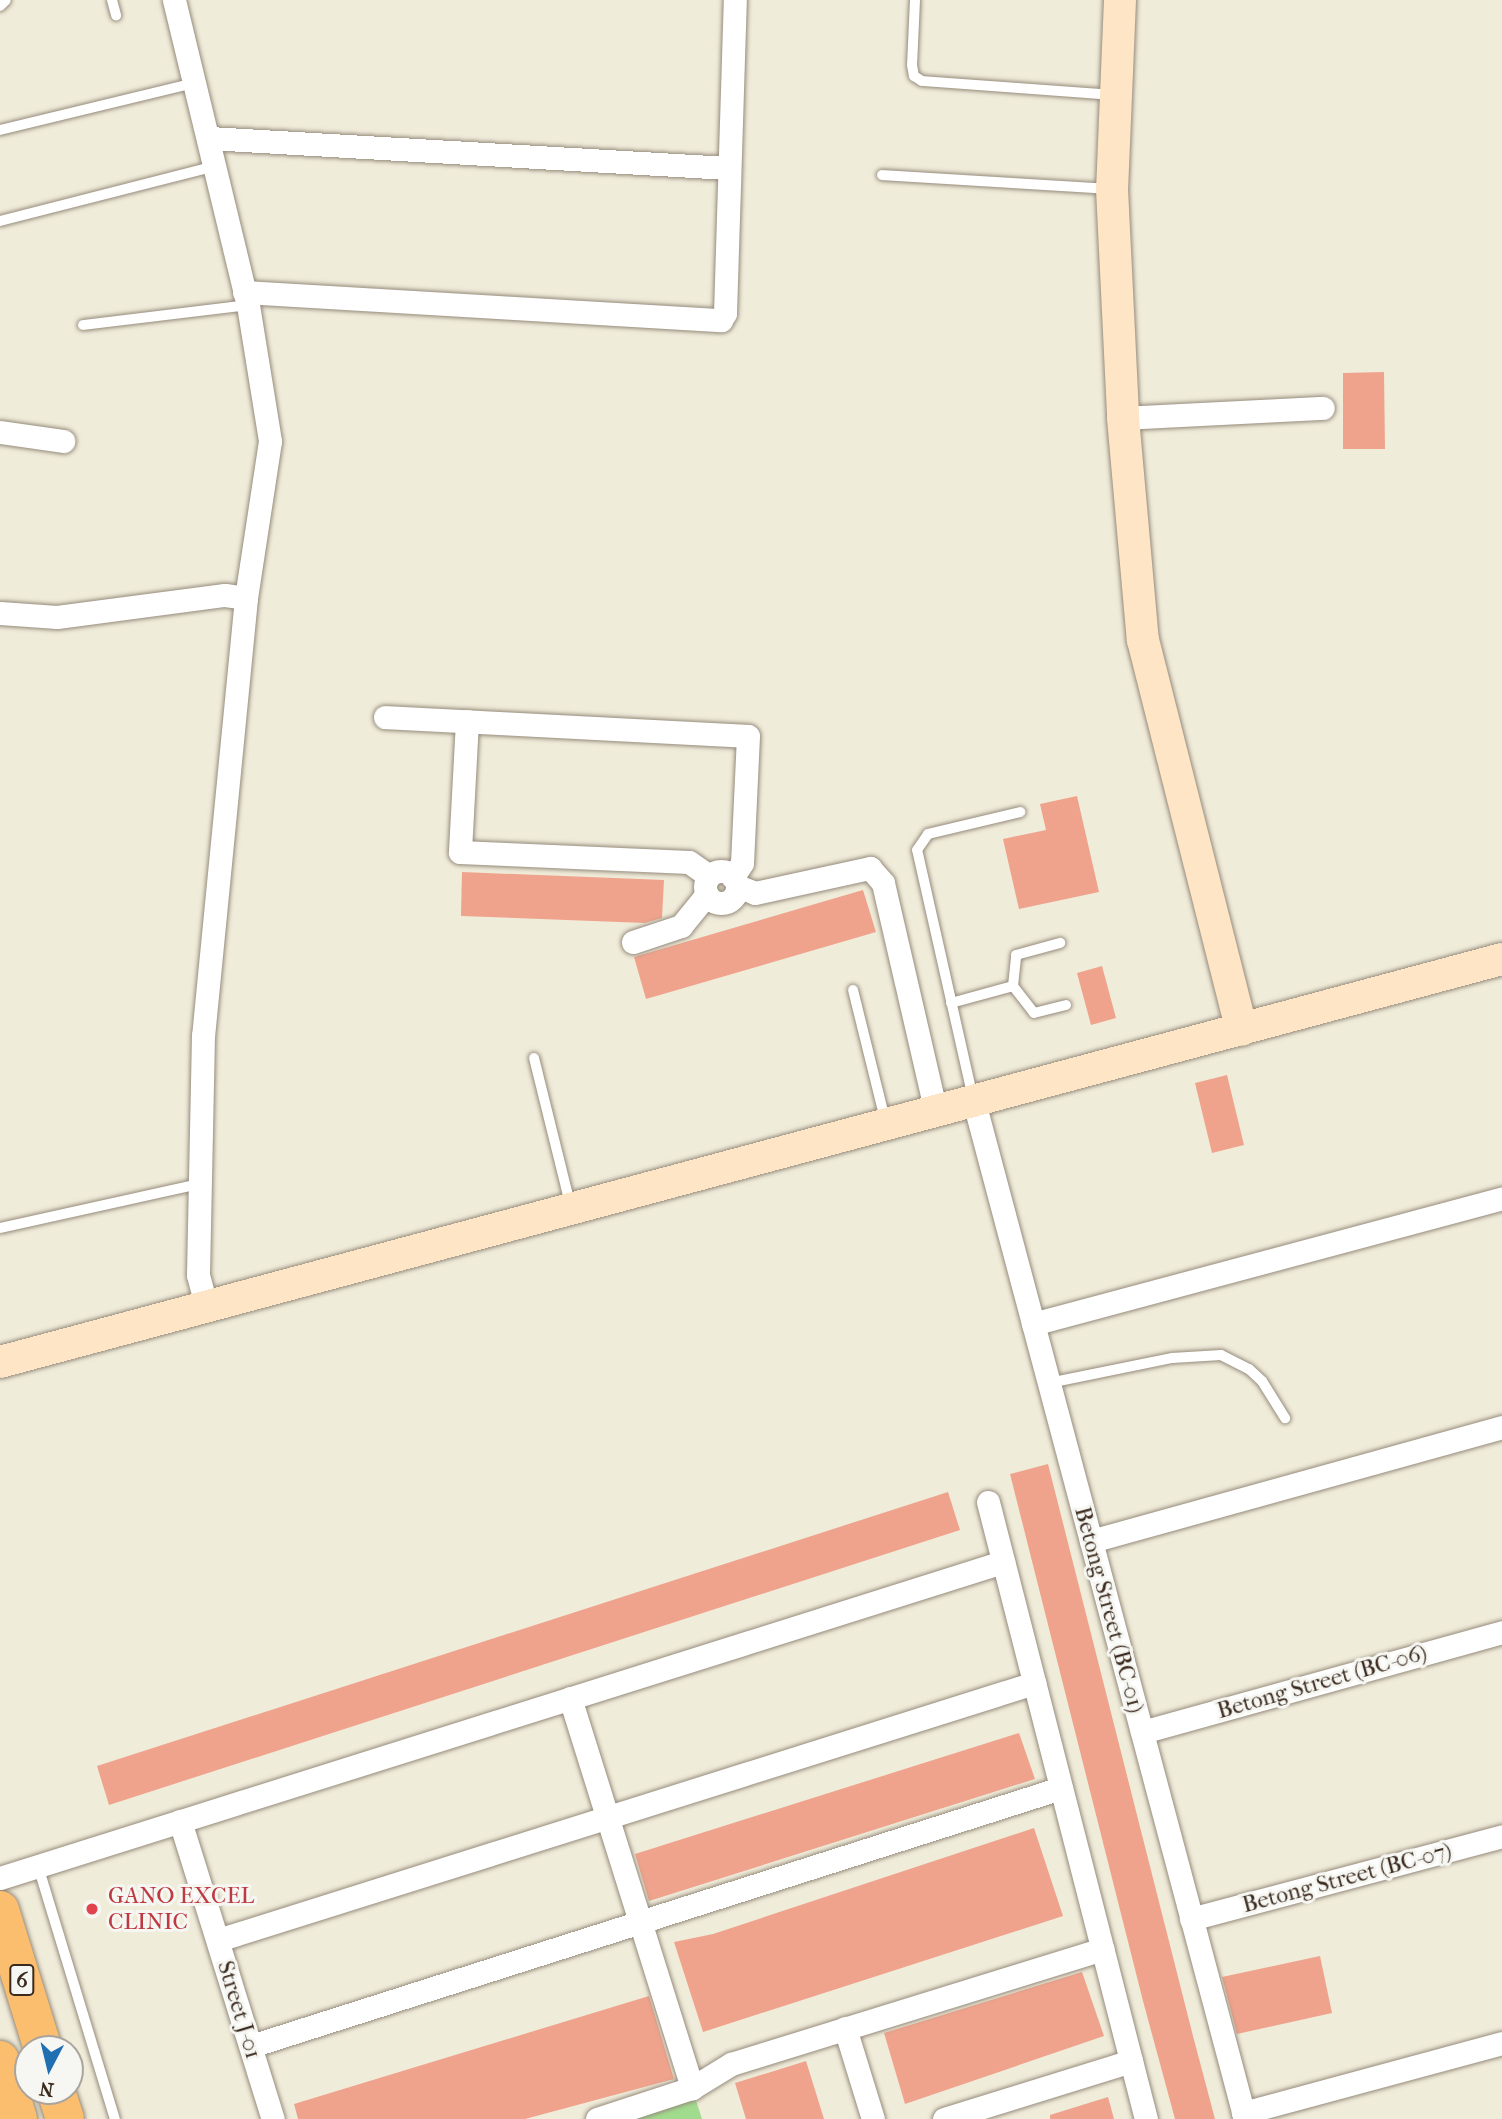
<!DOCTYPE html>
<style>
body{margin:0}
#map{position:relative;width:1502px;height:2119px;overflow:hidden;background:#f0ecda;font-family:"IM FELL French Canon",serif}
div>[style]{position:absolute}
.green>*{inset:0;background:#a1db8e}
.building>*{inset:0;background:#efa38d}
.roads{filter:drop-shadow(0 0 2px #968b7c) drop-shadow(0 0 2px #968b7c)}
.lane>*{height:10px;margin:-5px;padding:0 5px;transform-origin:5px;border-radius:5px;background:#fff}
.street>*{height:23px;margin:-11.5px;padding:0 11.5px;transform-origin:11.5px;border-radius:11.5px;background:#fff}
.street>.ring{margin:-11.5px;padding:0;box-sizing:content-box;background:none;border:23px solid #fff;border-radius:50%}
.secondary>*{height:32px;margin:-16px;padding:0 16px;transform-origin:16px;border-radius:16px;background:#fde5c5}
.highway>*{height:38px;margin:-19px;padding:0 19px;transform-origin:19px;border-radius:19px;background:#fbbd6e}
.dots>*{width:19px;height:19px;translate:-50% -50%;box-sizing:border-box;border:4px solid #f6f6f2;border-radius:50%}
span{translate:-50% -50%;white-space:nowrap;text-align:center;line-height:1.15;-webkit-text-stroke:6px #f6f6f2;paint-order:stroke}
.shield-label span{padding:2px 5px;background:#f6f6f2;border:2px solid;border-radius:5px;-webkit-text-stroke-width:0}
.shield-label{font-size:21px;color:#3b2a1e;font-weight:700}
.street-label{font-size:23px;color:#3b2a1e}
.health-label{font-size:23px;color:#be3a42}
.left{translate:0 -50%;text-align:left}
.north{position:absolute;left:14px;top:2035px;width:70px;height:70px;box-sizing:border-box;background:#f6f6f2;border:2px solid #aba49d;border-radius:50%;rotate:187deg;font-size:19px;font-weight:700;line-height:28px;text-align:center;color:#3b2a1e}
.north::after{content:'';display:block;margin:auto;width:24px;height:32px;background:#1f6fb2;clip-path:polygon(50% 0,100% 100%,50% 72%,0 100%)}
</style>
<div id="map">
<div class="green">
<i style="clip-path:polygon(692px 2088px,702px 2119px,597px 2119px)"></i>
</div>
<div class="building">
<i style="clip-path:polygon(1384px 372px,1385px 449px,1343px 449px,1343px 373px)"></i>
<i style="clip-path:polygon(1077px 796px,1099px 892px,1019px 909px,1003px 839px,1046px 830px,1040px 804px)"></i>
<i style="clip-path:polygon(462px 872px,664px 880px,662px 918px,645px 923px,461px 916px)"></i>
<i style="clip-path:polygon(863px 890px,876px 932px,646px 999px,634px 957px)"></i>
<i style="clip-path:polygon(1102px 966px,1116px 1018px,1091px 1025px,1077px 973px)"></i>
<i style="clip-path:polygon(1227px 1075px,1244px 1145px,1212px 1153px,1195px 1083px)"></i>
<i style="clip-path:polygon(1048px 1464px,1193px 2036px,1215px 2119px,1175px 2119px,1143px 2001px,1010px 1474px)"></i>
<i style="clip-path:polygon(948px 1492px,960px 1530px,109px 1805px,97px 1766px)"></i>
<i style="clip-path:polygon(1019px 1733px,1035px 1779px,649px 1901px,635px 1854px)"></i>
<i style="clip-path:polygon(1034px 1828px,1063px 1916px,703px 2032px,674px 1942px,713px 1934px)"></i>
<i style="clip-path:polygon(1320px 1956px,1332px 2013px,1237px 2034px,1222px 1977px)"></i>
<i style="clip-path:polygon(1082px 1972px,1104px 2036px,905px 2104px,884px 2033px)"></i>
<i style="clip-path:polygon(649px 1996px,674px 2079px,525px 2119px,298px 2119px,294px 2104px)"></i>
<i style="clip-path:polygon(806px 2061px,824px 2119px,746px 2119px,735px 2083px)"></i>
<i style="clip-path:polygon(1108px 2097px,1114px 2119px,1050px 2119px,1050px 2115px)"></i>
</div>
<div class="roads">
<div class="lane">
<i style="left:112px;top:0;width:16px;rotate:75deg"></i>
<i style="left:915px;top:0;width:65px;rotate:92.6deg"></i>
<i style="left:912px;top:65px;width:11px;rotate:80deg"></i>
<i style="left:914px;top:76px;width:9px;rotate:32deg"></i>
<i style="left:922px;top:81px;width:191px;rotate:4.2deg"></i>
<i style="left:0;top:6px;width:8px;rotate:-45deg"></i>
<i style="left:0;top:130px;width:201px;rotate:-13.6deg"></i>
<i style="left:882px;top:175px;width:228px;rotate:3.5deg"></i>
<i style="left:0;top:221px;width:223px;rotate:-14.3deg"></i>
<i style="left:83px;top:325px;width:166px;rotate:-6.9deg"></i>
<i style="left:1013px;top:986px;width:34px;rotate:52deg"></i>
<i style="left:1034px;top:1013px;width:33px;rotate:-14deg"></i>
<i style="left:853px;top:990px;width:137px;rotate:76.1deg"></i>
<i style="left:951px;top:1003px;width:64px;rotate:-15.3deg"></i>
<i style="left:1013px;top:986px;width:31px;rotate:-84deg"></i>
<i style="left:1016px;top:955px;width:46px;rotate:-15.3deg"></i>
<i style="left:534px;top:1058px;width:154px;rotate:76.1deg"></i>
<i style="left:973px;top:1098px;width:254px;rotate:-102.7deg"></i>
<i style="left:917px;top:850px;width:19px;rotate:-55deg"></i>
<i style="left:928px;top:834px;width:95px;rotate:-13.4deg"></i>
<i style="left:0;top:1228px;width:204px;rotate:-12.5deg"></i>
<i style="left:1049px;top:1383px;width:126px;rotate:-11.5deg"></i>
<i style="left:1172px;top:1358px;width:49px;rotate:-3.5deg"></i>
<i style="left:1221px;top:1355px;width:31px;rotate:27deg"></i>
<i style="left:1249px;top:1369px;width:18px;rotate:43deg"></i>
<i style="left:1262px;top:1381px;width:44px;rotate:58.1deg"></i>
<i style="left:38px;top:1866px;width:264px;rotate:73.1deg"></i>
</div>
<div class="street">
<i style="left:174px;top:0;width:314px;rotate:76.4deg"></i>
<i style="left:248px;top:305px;width:138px;rotate:80.8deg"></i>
<i style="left:270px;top:441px;width:159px;rotate:98.7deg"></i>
<i style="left:246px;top:598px;width:439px;rotate:95.6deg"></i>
<i style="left:203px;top:1035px;width:240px;rotate:91.2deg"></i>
<i style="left:198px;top:1275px;width:35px;rotate:75deg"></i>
<i style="left:209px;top:138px;width:520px;rotate:3.31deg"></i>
<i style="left:244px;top:292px;width:478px;rotate:3.4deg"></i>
<i style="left:721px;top:320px;width:8px;rotate:-60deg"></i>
<i style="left:725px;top:313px;width:313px;rotate:-88.2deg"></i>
<i style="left:1123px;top:418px;width:200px;rotate:-2.9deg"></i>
<i style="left:0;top:432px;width:64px;rotate:8.1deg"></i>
<i style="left:0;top:613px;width:57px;rotate:4deg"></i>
<i style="left:57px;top:617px;width:169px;rotate:-7.5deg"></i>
<i style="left:225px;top:595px;width:21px;rotate:8deg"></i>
<i style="left:385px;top:717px;width:363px;rotate:3deg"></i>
<i style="left:748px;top:736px;width:127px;rotate:92.7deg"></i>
<i style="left:742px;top:863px;width:17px;rotate:123deg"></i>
<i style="left:467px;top:721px;width:131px;rotate:93.1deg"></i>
<i style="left:460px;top:852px;width:229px;rotate:2.5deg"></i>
<i style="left:689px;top:862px;width:24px;rotate:35deg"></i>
<i class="ring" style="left:705px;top:871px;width:9px;height:9px"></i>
<i style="left:737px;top:886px;width:19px;rotate:21deg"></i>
<i style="left:755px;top:893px;width:118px;rotate:-12.3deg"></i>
<i style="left:870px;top:868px;width:20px;rotate:49deg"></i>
<i style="left:883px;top:883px;width:235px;rotate:77deg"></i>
<i style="left:633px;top:942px;width:51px;rotate:-18.4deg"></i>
<i style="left:681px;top:926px;width:41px;rotate:-50.9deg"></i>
<i style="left:974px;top:1102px;width:1052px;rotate:75.08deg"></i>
<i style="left:1033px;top:1324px;width:486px;rotate:-15deg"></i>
<i style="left:988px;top:1502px;width:637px;rotate:75.64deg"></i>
<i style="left:1091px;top:1541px;width:427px;rotate:-15.5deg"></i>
<i style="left:570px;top:1698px;width:409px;rotate:72.6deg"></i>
<i style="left:1142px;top:1732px;width:374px;rotate:-15.5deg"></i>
<i style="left:180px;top:1821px;width:312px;rotate:72.7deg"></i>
<i style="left:0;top:1878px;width:1052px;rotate:-17.49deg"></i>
<i style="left:1191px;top:1919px;width:322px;rotate:-14.9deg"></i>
<i style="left:218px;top:1940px;width:856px;rotate:-17.48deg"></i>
<i style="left:845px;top:2028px;width:95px;rotate:72.9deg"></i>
<i style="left:251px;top:2046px;width:850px;rotate:-17.67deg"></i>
<i style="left:1243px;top:2113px;width:268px;rotate:-15.1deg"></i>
<i style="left:597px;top:2119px;width:100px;rotate:-18.1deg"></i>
<i style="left:692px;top:2088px;width:46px;rotate:-31.6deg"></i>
<i style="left:731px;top:2064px;width:389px;rotate:-17.2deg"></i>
<i style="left:944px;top:2119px;width:196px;rotate:-17.2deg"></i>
</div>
<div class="secondary">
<i style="left:1120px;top:0;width:189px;rotate:92.4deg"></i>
<i style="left:1112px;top:189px;width:229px;rotate:87.2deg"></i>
<i style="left:1123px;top:418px;width:223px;rotate:84.9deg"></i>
<i style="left:1143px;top:640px;width:402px;rotate:75.8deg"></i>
<i style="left:0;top:1362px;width:1555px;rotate:-15.02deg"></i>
</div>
<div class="highway">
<i style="left:0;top:1910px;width:145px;rotate:72.8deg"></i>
<i style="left:0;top:2060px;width:62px;rotate:73deg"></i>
<i style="left:56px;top:2091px;width:29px;rotate:72deg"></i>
</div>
</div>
<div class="dots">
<i style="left:92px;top:1909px;background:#e0444e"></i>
</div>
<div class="shield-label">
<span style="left:22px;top:1980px">6</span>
</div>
<div class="street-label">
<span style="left:1109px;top:1610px;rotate:75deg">Betong Street (BC-01)</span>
<span style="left:1322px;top:1682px;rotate:-16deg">Betong Street (BC-06)</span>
<span style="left:1347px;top:1878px;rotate:-15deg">Betong Street (BC-07)</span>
<span style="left:239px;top:2010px;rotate:73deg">Street J-01</span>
</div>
<div class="health-label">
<span class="left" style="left:108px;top:1909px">GANO EXCEL<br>CLINIC</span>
</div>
<div class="north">N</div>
</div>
